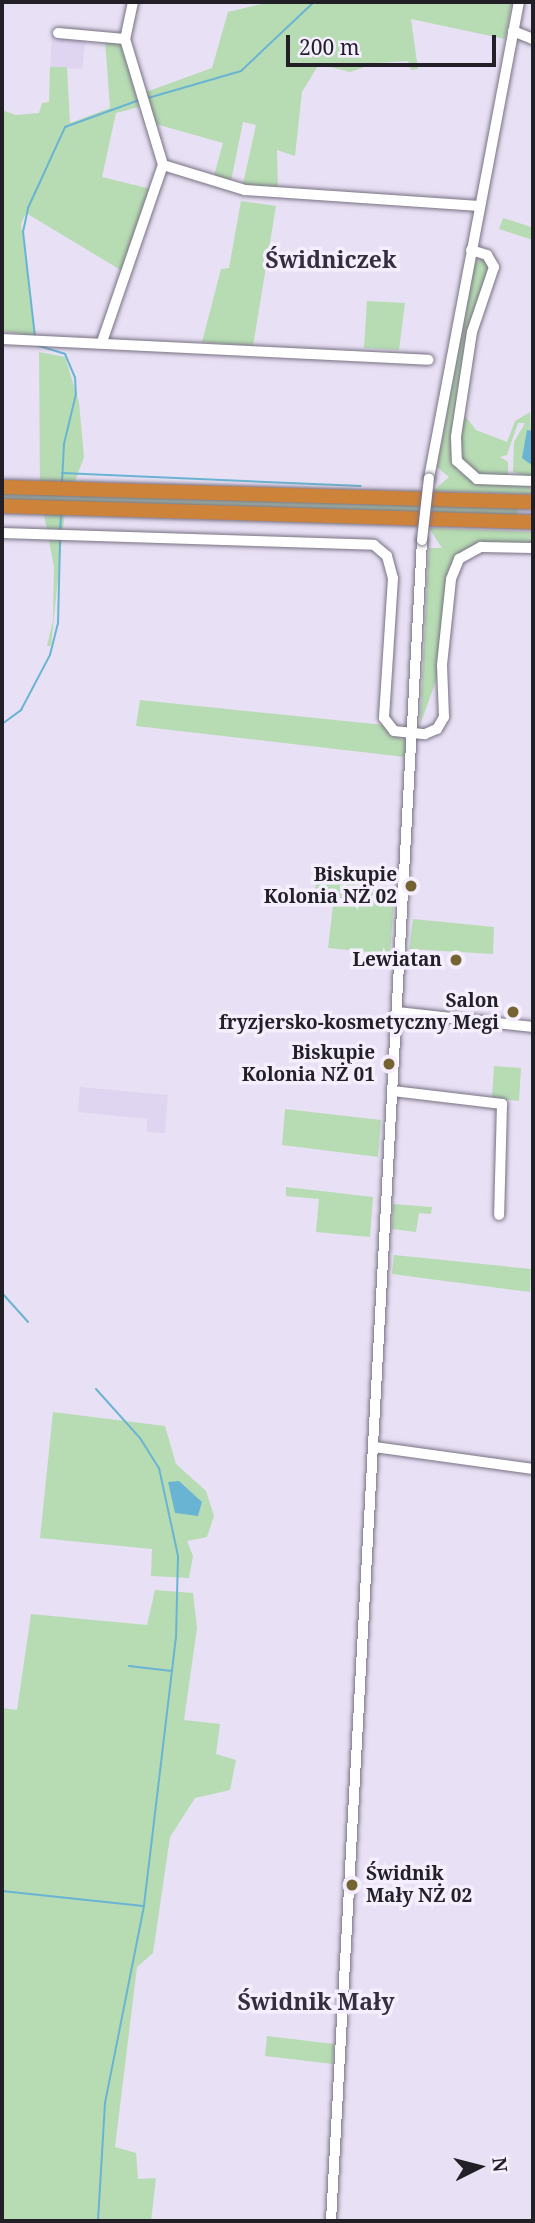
<!DOCTYPE html>
<meta charset="utf-8">
<style>
body{margin:0}
#map{position:relative;width:535px;height:2223px;overflow:hidden;background:#e8e0f4;font-family:"Noto Serif",serif}
div>[style]{position:absolute}
.built>*{inset:0;background:#e0d5f1}
.green>*{inset:0;background:#b7dcb3}
.water>*{inset:0;background:#6ab4d3}
.stream>*{height:2px;margin:-1px;padding:0 1px;transform-origin:1px;border-radius:1px;background:#6ab4d3}
.roads{filter:drop-shadow(0 0 2px #787183) drop-shadow(0 0 2px #787183)}
.minor>*{height:10px;margin:-5px;padding:0 5px;transform-origin:5px;border-radius:5px;background:#fff}
.highway>*{height:14px;margin:-7px;padding:0 7px;transform-origin:7px;border-radius:7px;background:#ce833b}
.bridges{filter:drop-shadow(0 0 2px #787183) drop-shadow(0 0 2px #787183)}
.minor-bridge>*{height:10px;margin:-5px;padding:0 5px;transform-origin:5px;border-radius:5px;background:#fff}
.dots>*{width:19px;height:19px;translate:-50% -50%;box-sizing:border-box;border:4px solid #f4eefe;border-radius:50%}
span{translate:-50% -50%;white-space:nowrap;text-align:center;line-height:1.15;-webkit-text-stroke:7px #f4eefe;paint-order:stroke}
.poi-label{font-size:19px;color:#221f26;font-weight:700}
.right{translate:-100% -50%;text-align:right}
.left{translate:0 -50%;text-align:left}
.quarter-label{font-size:23px;color:#352e3e;font-weight:700}
.frame{position:absolute;inset:0;border:4px solid #221f26;pointer-events:none}
.north{position:absolute;left:444px;top:2132px;width:70px;height:70px;-webkit-text-stroke:5px #f4eefe;paint-order:stroke;rotate:84deg;font-size:19px;font-weight:700;line-height:28px;text-align:center;color:#221f26}
.north::after{content:'';display:block;margin:auto;width:24px;height:32px;background:#221f26;clip-path:polygon(50% 0,100% 100%,50% 72%,0 100%)}
.scale{position:absolute;left:286px;top:35px;width:210px;height:32px;box-sizing:border-box;border:4px solid #221f26;border-top:0;padding-left:9px;font-size:21px;line-height:24px;white-space:nowrap;color:#221f26;-webkit-text-stroke:5px #f4eefe;paint-order:stroke}
</style>
<div id="map">
<div class="built">
<i style="clip-path:polygon(52px 35px,86px 37px,82px 69px,50px 67px)"></i>
<i style="clip-path:polygon(80px 1087px,168px 1095px,165px 1133px,147px 1132px,147px 1119px,78px 1112px)"></i>
</div>
<div class="green">
<i style="clip-path:polygon(270px 2px,512px 2px,505px 39px,411px 19px,418px 69px,411px 70px,408px 61px,376px 63px,350px 72px,319px 64px,302px 92px,295px 156px,277px 150px,278px 189px,243px 184px,256px 125px,243px 122px,231px 181px,214px 176px,223px 143px,152px 123px,143px 93px,212px 68px,228px 12px)"></i>
<i style="clip-path:polygon(105px 40px,123px 44px,139px 107px,116px 113px,102px 177px,155px 190px,124px 272px,26px 213px,21px 224px,36px 336px,2px 331px,2px 110px,16px 115px,39px 113px,42px 103px,49px 102px,50px 67px,67px 67px,70px 123px,110px 108px)"></i>
<i style="clip-path:polygon(241px 201px,276px 206px,253px 346px,202px 342px,221px 269px,229px 268px)"></i>
<i style="clip-path:polygon(503px 218px,531px 227px,533px 222px,533px 240px,499px 229px)"></i>
<i style="clip-path:polygon(484px 257px,489px 271px,471px 319px,452px 459px,457px 470px,474px 482px,533px 484px,533px 494px,433px 491px,449px 477px,437px 467px,474px 264px)"></i>
<i style="clip-path:polygon(367px 301px,405px 303px,399px 350px,364px 348px)"></i>
<i style="clip-path:polygon(39px 352px,65px 357px,79px 402px,84px 457px,71px 492px,517px 507px,518px 518px,65px 510px,51px 646px,47px 646px,53px 620px,54px 567px,42px 504px,2px 503px,2px 490px,40px 491px)"></i>
<i style="clip-path:polygon(530px 412px,533px 478px,513px 472px,514px 442px,525px 423px,518px 423px,507px 455px,500px 457px,508px 462px,508px 477px,475px 475px,460px 459px,461px 421px,466px 417px,476px 430px,507px 442px,515px 421px)"></i>
<i style="clip-path:polygon(429px 528px,533px 532px,533px 545px,475px 545px,454px 560px,436px 681px,420px 725px,429px 548px,442px 548px)"></i>
<i style="clip-path:polygon(140px 700px,384px 725px,406px 742px,405px 757px,136px 726px)"></i>
<i style="clip-path:polygon(316px 880px,395px 888px,390px 954px,328px 948px,333px 905px,293px 901px,294px 893px,315px 894px)"></i>
<i style="clip-path:polygon(413px 919px,494px 927px,493px 954px,409px 949px)"></i>
<i style="clip-path:polygon(494px 1066px,521px 1068px,519px 1101px,492px 1098px)"></i>
<i style="clip-path:polygon(285px 1109px,381px 1120px,378px 1157px,282px 1145px)"></i>
<i style="clip-path:polygon(286px 1187px,373px 1197px,370px 1237px,316px 1232px,319px 1199px,286px 1196px)"></i>
<i style="clip-path:polygon(393px 1204px,432px 1207px,431px 1214px,419px 1213px,416px 1232px,392px 1229px)"></i>
<i style="clip-path:polygon(394px 1255px,531px 1269px,530px 1292px,392px 1274px)"></i>
<i style="clip-path:polygon(53px 1412px,165px 1426px,176px 1464px,206px 1491px,214px 1516px,207px 1537px,187px 1541px,193px 1556px,189px 1578px,151px 1576px,152px 1549px,40px 1538px)"></i>
<i style="clip-path:polygon(155px 1590px,193px 1593px,197px 1628px,184px 1720px,220px 1724px,216px 1754px,236px 1760px,230px 1790px,195px 1798px,170px 1837px,153px 1953px,137px 1967px,115px 2147px,136px 2153px,138px 2179px,156px 2178px,151px 2221px,2px 2221px,2px 1708px,17px 1710px,31px 1614px,147px 1625px)"></i>
<i style="clip-path:polygon(267px 2036px,334px 2044px,333px 2064px,265px 2056px)"></i>
</div>
<div class="water">
<i style="clip-path:polygon(527px 430px,533px 431px,533px 466px,522px 458px)"></i>
<i style="clip-path:polygon(179px 1481px,202px 1502px,198px 1516px,175px 1513px,168px 1482px)"></i>
</div>
<div class="stream">
<i style="left:148px;top:98px;width:97px;rotate:-16.2deg"></i>
<i style="left:241px;top:71px;width:100px;rotate:-43.4deg"></i>
<i style="left:35px;top:337px;width:106px;rotate:-96.5deg"></i>
<i style="left:23px;top:232px;width:25px;rotate:-78deg"></i>
<i style="left:28px;top:208px;width:89px;rotate:-65.4deg"></i>
<i style="left:65px;top:127px;width:79px;rotate:-20deg"></i>
<i style="left:36px;top:345px;width:30px;rotate:17deg"></i>
<i style="left:65px;top:354px;width:25px;rotate:67deg"></i>
<i style="left:75px;top:377px;width:17px;rotate:87deg"></i>
<i style="left:76px;top:394px;width:51px;rotate:103.5deg"></i>
<i style="left:64px;top:444px;width:38px;rotate:93deg"></i>
<i style="left:62px;top:473px;width:299px;rotate:2.5deg"></i>
<i style="left:60px;top:531px;width:15px;rotate:-86deg"></i>
<i style="left:2px;top:724px;width:24px;rotate:-36deg"></i>
<i style="left:21px;top:710px;width:62px;rotate:-62.2deg"></i>
<i style="left:50px;top:655px;width:32px;rotate:-76deg"></i>
<i style="left:58px;top:624px;width:84px;rotate:-88.6deg"></i>
<i style="left:2px;top:1293px;width:39px;rotate:48deg"></i>
<i style="left:96px;top:1389px;width:66px;rotate:48.1deg"></i>
<i style="left:140px;top:1438px;width:36px;rotate:58deg"></i>
<i style="left:159px;top:1468px;width:90px;rotate:77.8deg"></i>
<i style="left:178px;top:1556px;width:81px;rotate:91.4deg"></i>
<i style="left:176px;top:1637px;width:271px;rotate:96.8deg"></i>
<i style="left:144px;top:1906px;width:201px;rotate:101.2deg"></i>
<i style="left:105px;top:2103px;width:118px;rotate:93.4deg"></i>
<i style="left:129px;top:1666px;width:43px;rotate:6.6deg"></i>
<i style="left:2px;top:1891px;width:142px;rotate:6.1deg"></i>
</div>
<div class="roads">
<div class="minor">
<i style="left:133px;top:2px;width:38px;rotate:102deg"></i>
<i style="left:125px;top:39px;width:132px;rotate:73.2deg"></i>
<i style="left:163px;top:165px;width:86px;rotate:17deg"></i>
<i style="left:245px;top:190px;width:235px;rotate:3.9deg"></i>
<i style="left:513px;top:31px;width:22px;rotate:22deg"></i>
<i style="left:58px;top:33px;width:67px;rotate:5.1deg"></i>
<i style="left:471px;top:250px;width:17px;rotate:17deg"></i>
<i style="left:487px;top:255px;width:14px;rotate:60deg"></i>
<i style="left:494px;top:267px;width:69px;rotate:108.7deg"></i>
<i style="left:472px;top:332px;width:106px;rotate:98.7deg"></i>
<i style="left:456px;top:437px;width:24px;rotate:88deg"></i>
<i style="left:457px;top:461px;width:27px;rotate:42deg"></i>
<i style="left:477px;top:479px;width:56px;rotate:2deg"></i>
<i style="left:2px;top:339px;width:427px;rotate:2.8deg"></i>
<i style="left:102px;top:342px;width:187px;rotate:-71deg"></i>
<i style="left:429px;top:478px;width:484px;rotate:-79.3deg"></i>
<i style="left:2px;top:533px;width:372px;rotate:1.8deg"></i>
<i style="left:374px;top:545px;width:17px;rotate:40deg"></i>
<i style="left:387px;top:556px;width:23px;rotate:75deg"></i>
<i style="left:393px;top:578px;width:140px;rotate:93.7deg"></i>
<i style="left:384px;top:718px;width:16px;rotate:52deg"></i>
<i style="left:394px;top:731px;width:31px;rotate:6deg"></i>
<i style="left:425px;top:734px;width:13px;rotate:-23deg"></i>
<i style="left:437px;top:729px;width:14px;rotate:-60deg"></i>
<i style="left:444px;top:717px;width:52px;rotate:-92.2deg"></i>
<i style="left:442px;top:665px;width:86px;rotate:-84deg"></i>
<i style="left:451px;top:579px;width:22px;rotate:-68deg"></i>
<i style="left:459px;top:559px;width:25px;rotate:-29deg"></i>
<i style="left:481px;top:547px;width:52px;rotate:1.1deg"></i>
<i style="left:397px;top:1012px;width:137px;rotate:6.3deg"></i>
<i style="left:393px;top:1091px;width:110px;rotate:6.8deg"></i>
<i style="left:502px;top:1104px;width:111px;rotate:91.5deg"></i>
<i style="left:374px;top:1447px;width:161px;rotate:7.9deg"></i>
<i style="left:331px;top:2221px;width:1683px;rotate:-86.9deg"></i>
</div>
<div class="highway">
<i style="left:2px;top:487px;width:531px;rotate:1.62deg"></i>
<i style="left:2px;top:506px;width:531px;rotate:1.73deg"></i>
</div>
</div>
<div class="bridges">
<div class="minor-bridge">
<i style="left:422px;top:540px;width:62px;rotate:-83.6deg"></i>
</div>
</div>
<div class="dots">
<i style="left:411px;top:886px;background:#756432"></i>
<i style="left:456px;top:960px;background:#756432"></i>
<i style="left:513px;top:1012px;background:#756432"></i>
<i style="left:389px;top:1064px;background:#756432"></i>
<i style="left:352px;top:1885px;background:#756432"></i>
</div>
<div class="poi-label">
<span class="right" style="left:397px;top:886px">Biskupie<br>Kolonia NŻ 02</span>
<span class="right" style="left:442px;top:960px">Lewiatan</span>
<span class="right" style="left:499px;top:1012px">Salon<br>fryzjersko-kosmetyczny Megi</span>
<span class="right" style="left:375px;top:1064px">Biskupie<br>Kolonia NŻ 01</span>
<span class="left" style="left:366px;top:1885px">Świdnik<br>Mały NŻ 02</span>
</div>
<div class="quarter-label">
<span style="left:331px;top:259px">Świdniczek</span>
<span style="left:316px;top:2001px">Świdnik Mały</span>
</div>
<div class="frame"></div>
<div class="north">N</div>
<div class="scale">200 m</div>
</div>
